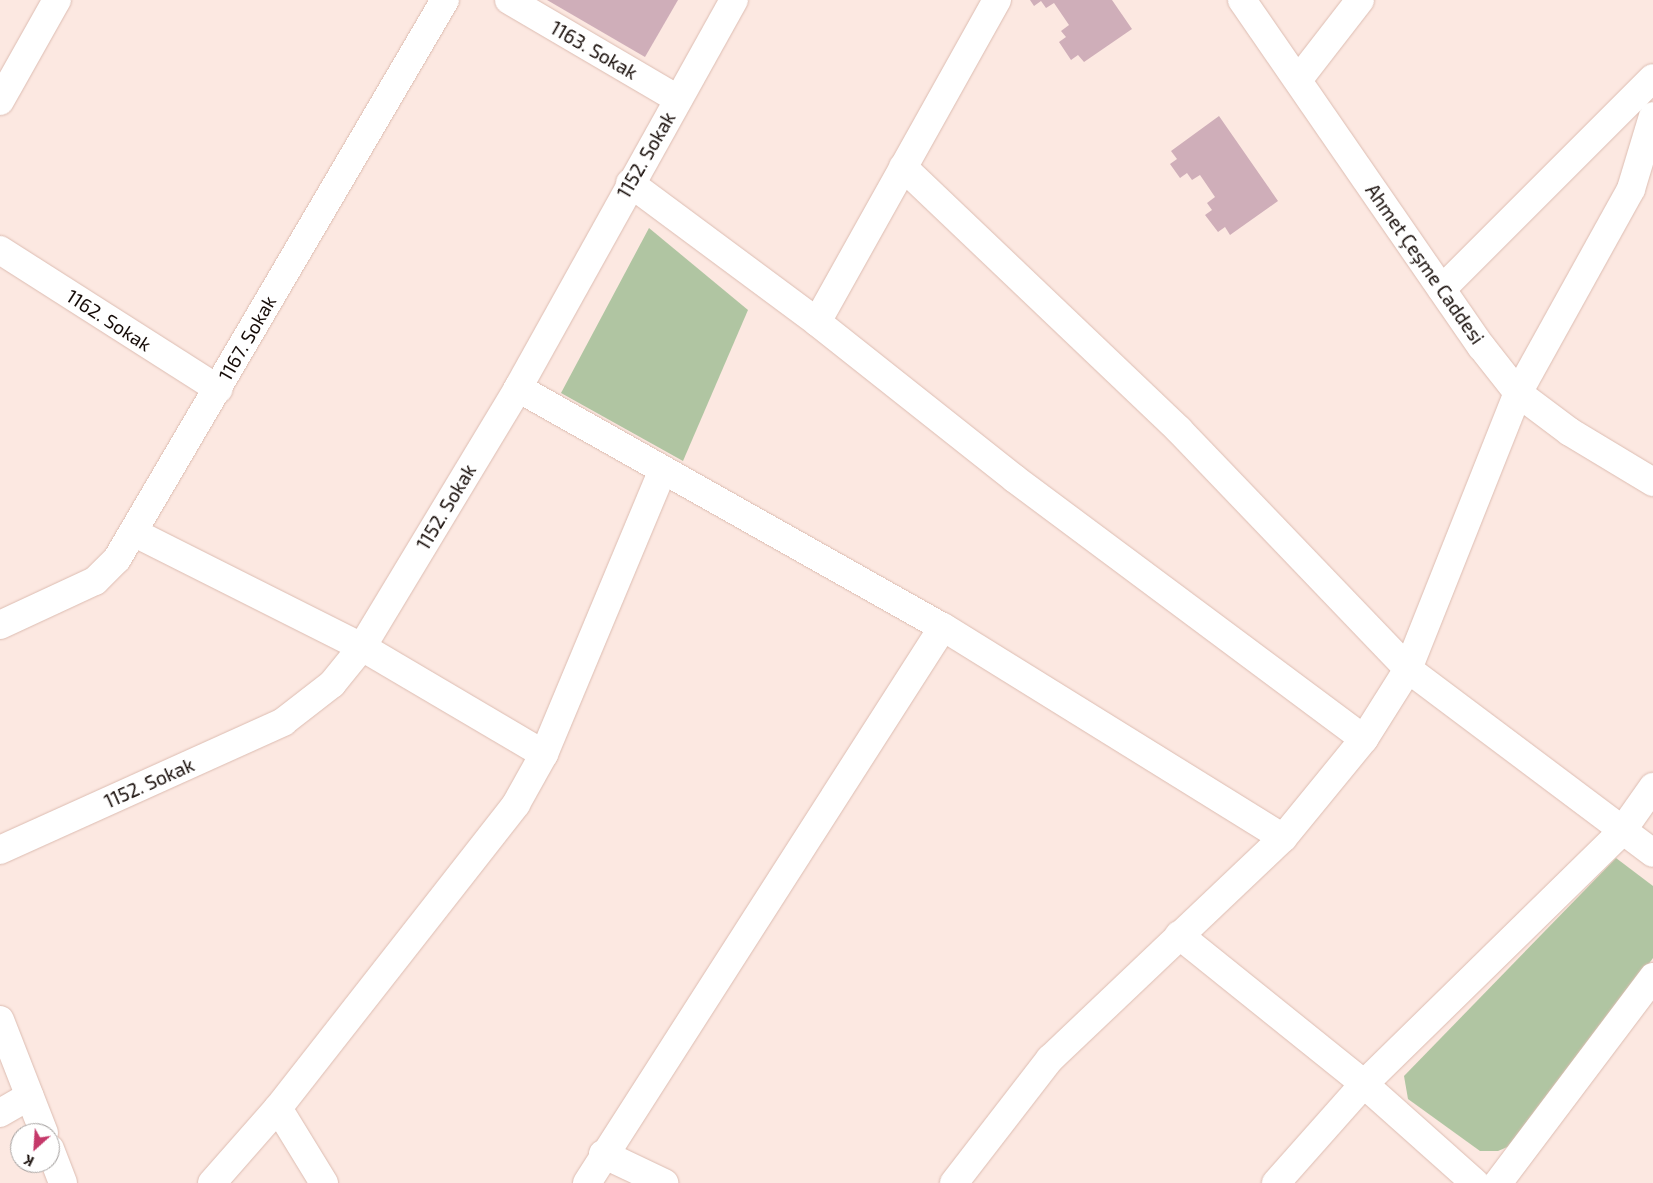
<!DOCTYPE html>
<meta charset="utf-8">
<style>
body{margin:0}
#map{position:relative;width:1653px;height:1183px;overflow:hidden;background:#fce8e1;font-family:"Exo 2",sans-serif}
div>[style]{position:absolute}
.green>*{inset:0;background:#b0c5a2}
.building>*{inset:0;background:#cfaeb9}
.roads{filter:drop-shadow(0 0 1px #dcbcb1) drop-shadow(0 0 1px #dcbcb1)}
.street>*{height:28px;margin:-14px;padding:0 14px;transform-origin:14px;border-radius:14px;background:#fff}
.secondary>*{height:28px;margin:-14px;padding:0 14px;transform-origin:14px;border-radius:14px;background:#fff}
span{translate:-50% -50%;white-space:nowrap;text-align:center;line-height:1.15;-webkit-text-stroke:4px #fff;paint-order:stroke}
.street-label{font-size:19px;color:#160c08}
.north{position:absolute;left:10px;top:1123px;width:50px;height:50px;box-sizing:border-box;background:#fff;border:1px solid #a29e9c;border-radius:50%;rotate:206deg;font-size:14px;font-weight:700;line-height:20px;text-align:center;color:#160c08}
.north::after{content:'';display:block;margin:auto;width:18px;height:22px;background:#c5396a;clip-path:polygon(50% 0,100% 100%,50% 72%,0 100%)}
</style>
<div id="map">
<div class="green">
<i style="clip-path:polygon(649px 228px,748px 310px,683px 461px,561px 393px)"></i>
<i style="clip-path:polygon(1616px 858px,1653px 886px,1653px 958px,1519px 1142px,1498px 1151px,1480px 1151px,1408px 1099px,1404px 1076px)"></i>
</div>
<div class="building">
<i style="clip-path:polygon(547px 0,678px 0,645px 57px)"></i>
<i style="clip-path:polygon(1030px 0,1112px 0,1132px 29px,1084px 62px,1078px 55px,1071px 60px,1059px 42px,1066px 37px,1061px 31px,1069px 25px,1054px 3px,1046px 8px,1041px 1px,1034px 6px)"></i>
<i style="clip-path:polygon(1219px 116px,1278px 201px,1230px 235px,1225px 227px,1218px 232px,1205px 215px,1212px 210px,1207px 203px,1215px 197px,1200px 175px,1192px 180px,1187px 173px,1180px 178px,1170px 164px,1177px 159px,1171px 151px)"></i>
</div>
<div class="roads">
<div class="street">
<i style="left:509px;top:0;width:196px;rotate:30.4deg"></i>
<i style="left:1298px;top:80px;width:101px;rotate:-52.2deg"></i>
<i style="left:903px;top:167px;width:381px;rotate:43.6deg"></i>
<i style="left:1179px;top:430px;width:331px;rotate:46.2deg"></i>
<i style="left:1408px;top:669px;width:306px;rotate:36.9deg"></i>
<i style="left:630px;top:183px;width:233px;rotate:36.6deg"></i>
<i style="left:817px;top:322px;width:253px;rotate:38.4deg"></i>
<i style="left:1015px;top:479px;width:435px;rotate:36.7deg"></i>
<i style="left:0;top:250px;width:259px;rotate:32.5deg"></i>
<i style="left:1442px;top:289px;width:298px;rotate:-45deg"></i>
<i style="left:817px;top:322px;width:369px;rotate:-60.8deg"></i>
<i style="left:518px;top:388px;width:488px;rotate:29.4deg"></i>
<i style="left:943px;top:627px;width:400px;rotate:31.8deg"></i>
<i style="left:133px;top:532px;width:256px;rotate:26.7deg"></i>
<i style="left:362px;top:647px;width:211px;rotate:30.5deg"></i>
<i style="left:0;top:625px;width:105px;rotate:-24.9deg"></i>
<i style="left:95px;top:581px;width:31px;rotate:-45deg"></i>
<i style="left:117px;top:559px;width:648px;rotate:-59.6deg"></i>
<i style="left:0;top:850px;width:311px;rotate:-24.3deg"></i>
<i style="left:283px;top:722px;width:62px;rotate:-37.8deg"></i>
<i style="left:332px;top:684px;width:48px;rotate:-51deg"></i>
<i style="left:362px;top:647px;width:302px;rotate:-58.9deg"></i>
<i style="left:518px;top:388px;width:444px;rotate:-60.9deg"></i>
<i style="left:1179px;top:935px;width:238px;rotate:38.8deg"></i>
<i style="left:1364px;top:1084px;width:149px;rotate:41.7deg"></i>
<i style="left:0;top:1020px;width:121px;rotate:68.7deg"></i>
<i style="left:278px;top:1108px;width:386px;rotate:-51.9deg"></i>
<i style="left:516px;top:804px;width:57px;rotate:-60.8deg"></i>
<i style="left:544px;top:754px;width:308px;rotate:-67.3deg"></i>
<i style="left:0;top:1113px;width:34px;rotate:-30deg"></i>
<i style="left:50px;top:1149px;width:36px;rotate:69deg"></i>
<i style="left:603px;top:1154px;width:68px;rotate:25.4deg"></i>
<i style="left:212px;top:1183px;width:100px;rotate:-48.7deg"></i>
<i style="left:278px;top:1108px;width:88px;rotate:58.5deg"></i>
<i style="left:587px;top:1183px;width:660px;rotate:-57.37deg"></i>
<i style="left:954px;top:1183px;width:157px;rotate:-52.3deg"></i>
<i style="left:1050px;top:1059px;width:321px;rotate:-43.5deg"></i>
<i style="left:1283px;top:838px;width:128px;rotate:-50.7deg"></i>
<i style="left:1364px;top:739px;width:83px;rotate:-57.8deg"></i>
<i style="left:1408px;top:669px;width:297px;rotate:-68.3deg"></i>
<i style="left:1518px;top:393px;width:233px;rotate:-61deg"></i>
<i style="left:1631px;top:189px;width:76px;rotate:-73.2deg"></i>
<i style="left:1276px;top:1183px;width:132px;rotate:-48.4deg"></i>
<i style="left:1364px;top:1084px;width:361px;rotate:-44.4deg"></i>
<i style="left:1622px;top:831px;width:54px;rotate:-54.8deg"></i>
<i style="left:1498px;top:1183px;width:258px;rotate:-53deg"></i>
</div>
<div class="secondary">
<i style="left:1242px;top:0;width:421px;rotate:55.4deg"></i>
<i style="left:1481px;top:346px;width:60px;rotate:51.8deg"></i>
<i style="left:1518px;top:393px;width:65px;rotate:36.9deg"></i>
<i style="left:1570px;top:432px;width:97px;rotate:31.1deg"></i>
<i style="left:0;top:101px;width:116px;rotate:-60.6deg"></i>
</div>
</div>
<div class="street-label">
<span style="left:594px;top:50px;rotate:30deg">1163. Sokak</span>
<span style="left:646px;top:155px;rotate:-60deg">1152. Sokak</span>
<span style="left:1425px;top:264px;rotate:55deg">Ahmet Çeşme Caddesi</span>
<span style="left:109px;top:320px;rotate:33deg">1162. Sokak</span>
<span style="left:247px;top:338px;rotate:-60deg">1167. Sokak</span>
<span style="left:446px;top:507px;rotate:-59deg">1152. Sokak</span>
<span style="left:149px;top:783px;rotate:-24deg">1152. Sokak</span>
</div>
<div class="north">K</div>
</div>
